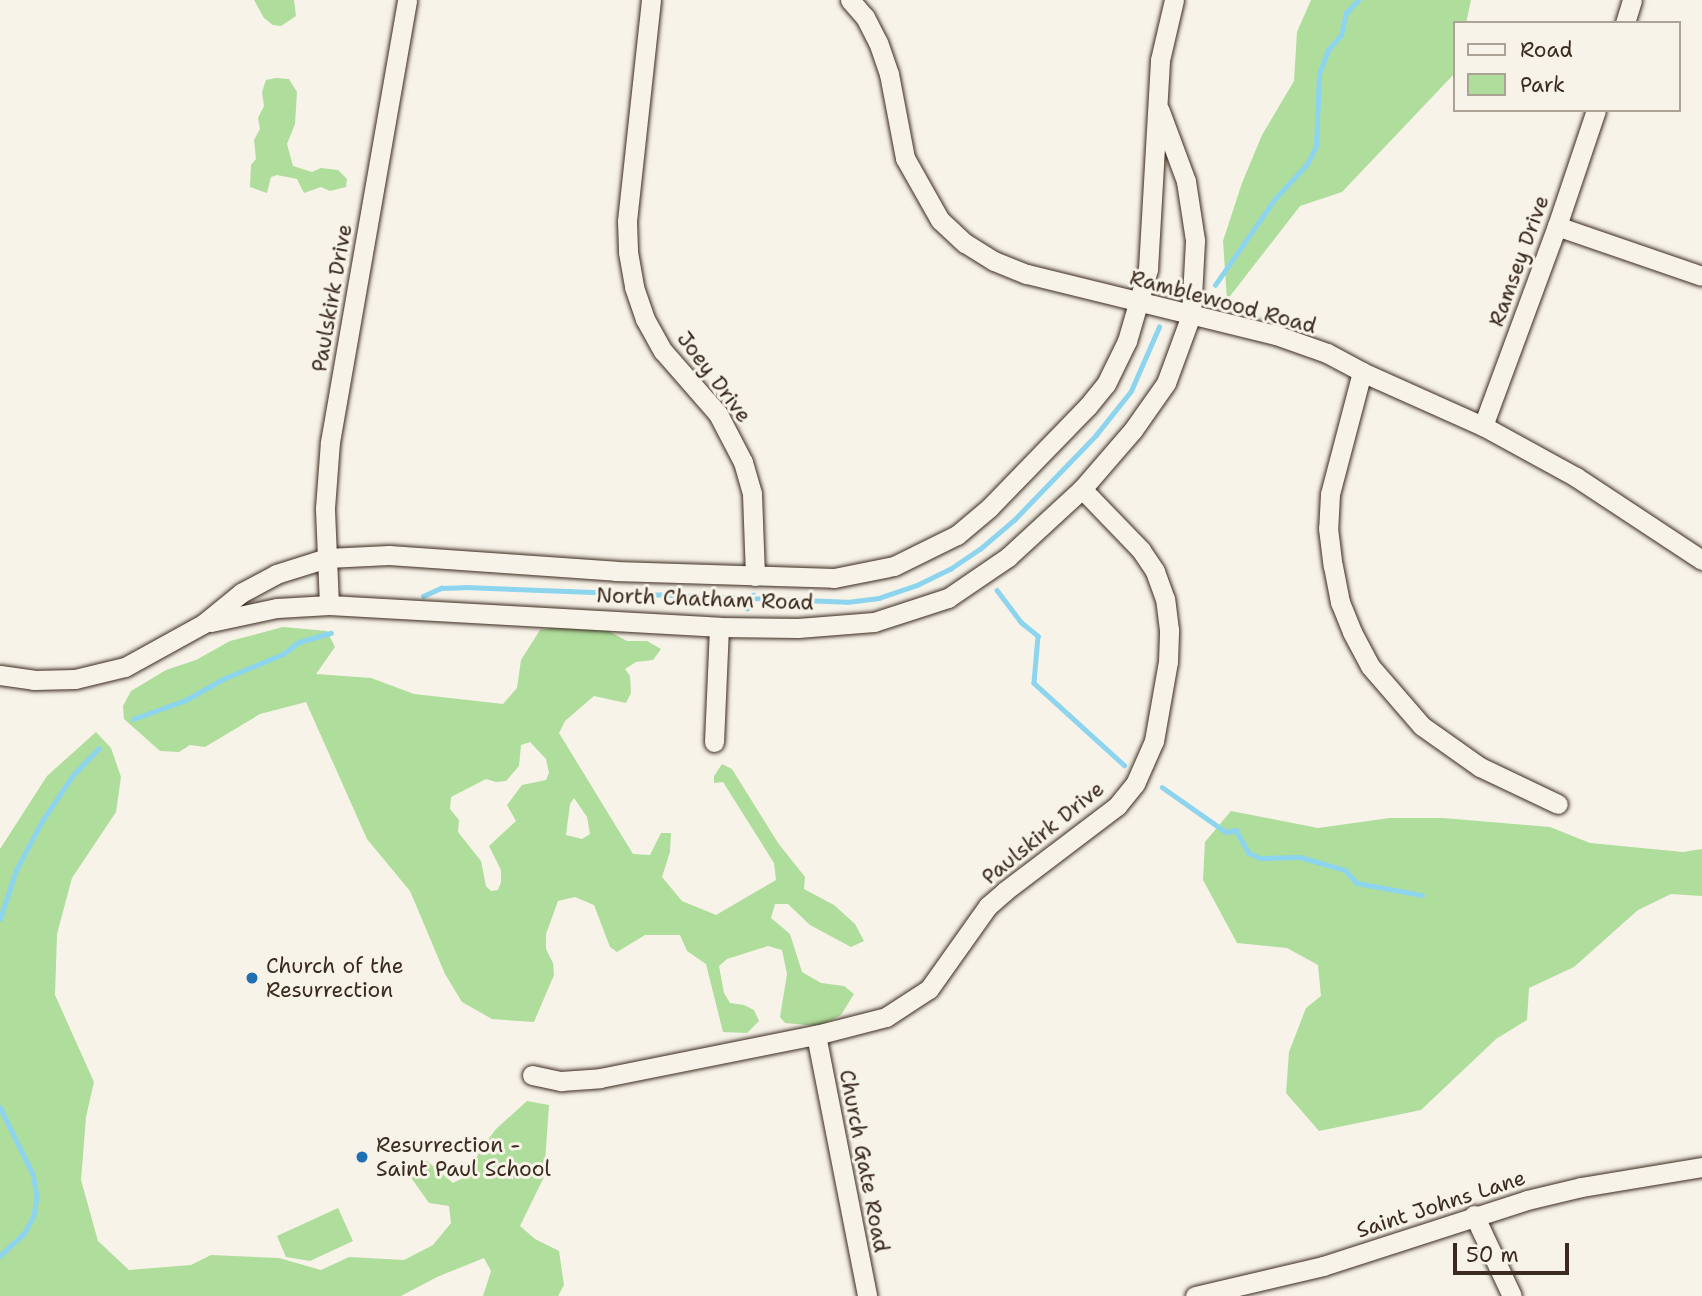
<!DOCTYPE html>
<style>
body{margin:0}
#map{position:relative;width:1702px;height:1296px;overflow:hidden;background:#f7f3e8;font-family:"Shantell Sans",sans-serif}
div>[style]{position:absolute}
.green>*{inset:0;background:#afdd9c}
.stream>*{height:4.5px;margin:-2.25px;padding:0 2.25px;transform-origin:2.25px;border-radius:2.25px;background:#8dd4ee}
.roads{filter:drop-shadow(0 0 2px #3b2a1e) drop-shadow(0 0 2px #3b2a1e)}
.minor>*{height:19px;margin:-9.5px;padding:0 9.5px;transform-origin:9.5px;border-radius:9.5px;background:#f7f3e8}
.dots>*{width:19px;height:19px;translate:-50% -50%;box-sizing:border-box;border:4px solid #f7f3e8;border-radius:50%}
span{translate:-50% -50%;white-space:nowrap;text-align:center;line-height:1.15;-webkit-text-stroke:6px #f7f3e8;paint-order:stroke}
.street-label{font-size:21px;color:#3b2a1e}
.poi-label{font-size:21px;color:#3b2a1e}
.left{translate:0 -50%;text-align:left}
.legend{position:absolute;left:1453px;top:21px;width:228px;height:91px;box-sizing:border-box;background:#f7f3e8;border:2px solid #aca397;margin:0;padding:9px 12px;list-style:none;font-size:21px;color:#3b2a1e}
.legend li{display:flex;align-items:center;gap:14px;height:35px}
.legend b{width:35px;border:2px solid #aca397}
.scale{position:absolute;left:1453px;top:1243px;width:116px;height:32px;box-sizing:border-box;border:4px solid #3b2a1e;border-top:0;padding-left:9px;font-size:21px;line-height:24px;white-space:nowrap;color:#3b2a1e;-webkit-text-stroke:5px #f7f3e8;paint-order:stroke}
</style>
<div id="map">
<div class="green">
<i style="clip-path:polygon(254px 0,294px 0,296px 16px,281px 26px,273px 25px,264px 18px)"></i>
<i style="clip-path:polygon(1311px 0,1471px 0,1466px 23px,1455px 23px,1455px 73px,1342px 192px,1300px 206px,1227px 300px,1223px 241px,1242px 183px,1262px 135px,1294px 81px,1297px 32px)"></i>
<i style="clip-path:polygon(276px 78px,289px 79px,297px 92px,295px 124px,287px 144px,293px 166px,312px 172px,321px 168px,338px 170px,347px 179px,346px 187px,330px 191px,321px 187px,304px 193px,297px 179px,277px 175px,271px 177px,267px 193px,250px 187px,251px 165px,256px 159px,254px 140px,260px 129px,258px 118px,264px 106px,262px 92px,266px 80px)"></i>
<i style="clip-path:polygon(evenodd,574px 624px,605px 629px,627px 641px,647px 641px,661px 649px,653px 660px,636px 662px,625px 669px,630px 676px,631px 693px,626px 703px,594px 696px,565px 721px,559px 733px,633px 854px,650px 855px,661px 833px,671px 833px,670px 852px,662px 877px,682px 901px,716px 915px,776px 880px,774px 863px,723px 782px,714px 783px,714px 776px,722px 764px,732px 769px,778px 843px,805px 877px,804px 889px,834px 905px,855px 924px,864px 941px,851px 947px,810px 925px,788px 904px,775px 904px,771px 918px,790px 934px,802px 972px,821px 983px,844px 986px,854px 994px,841px 1015px,819px 1026px,785px 1023px,780px 1017px,787px 974px,782px 950px,768px 946px,727px 959px,719px 966px,724px 993px,730px 1003px,744px 1005px,754px 1010px,759px 1021px,747px 1033px,723px 1032px,706px 964px,687px 951px,680px 935px,645px 935px,617px 952px,610px 947px,594px 905px,575px 897px,558px 901px,546px 934px,546px 949px,553px 963px,554px 975px,534px 1022px,492px 1019px,462px 1002px,445px 974px,410px 891px,367px 839px,306px 702px,260px 714px,205px 747px,190px 745px,179px 752px,160px 751px,124px 719px,123px 706px,131px 691px,166px 670px,196px 660px,230px 641px,283px 627px,327px 631px,335px 647px,316px 674px,371px 678px,414px 694px,503px 704px,517px 688px,521px 660px,540px 630px,574px 624px,530px 742px,546px 759px,549px 773px,546px 780px,522px 785px,507px 805px,516px 821px,489px 846px,501px 870px,501px 882px,498px 890px,491px 891px,486px 886px,481px 861px,458px 832px,459px 820px,450px 809px,451px 797px,486px 779px,496px 782px,506px 781px,519px 766px,521px 745px,530px 742px,574px 624px,574px 798px,587px 817px,590px 834px,582px 839px,566px 835px,570px 804px,574px 798px)"></i>
<i style="clip-path:polygon(96px 732px,111px 748px,121px 777px,116px 812px,72px 878px,57px 934px,55px 995px,94px 1082px,86px 1117px,81px 1180px,98px 1241px,129px 1270px,191px 1265px,211px 1255px,279px 1258px,321px 1270px,349px 1257px,404px 1260px,433px 1245px,451px 1223px,449px 1206px,429px 1203px,402px 1165px,427px 1161px,453px 1183px,469px 1175px,480px 1150px,496px 1129px,527px 1101px,549px 1105px,544px 1177px,520px 1226px,535px 1239px,559px 1251px,564px 1285px,558px 1296px,483px 1296px,491px 1271px,484px 1258px,437px 1277px,401px 1296px,0 1296px,0 849px,47px 776px)"></i>
<i style="clip-path:polygon(1231px 811px,1318px 828px,1390px 818px,1443px 818px,1550px 827px,1590px 843px,1683px 852px,1702px 849px,1702px 896px,1671px 894px,1638px 910px,1574px 967px,1529px 988px,1527px 1020px,1496px 1039px,1421px 1110px,1319px 1131px,1286px 1093px,1289px 1052px,1306px 1008px,1321px 996px,1318px 965px,1287px 948px,1237px 943px,1203px 880px,1205px 842px)"></i>
<i style="clip-path:polygon(338px 1208px,353px 1241px,310px 1261px,286px 1257px,277px 1236px)"></i>
</div>
<div class="stream">
<i style="left:1215px;top:285px;width:103px;rotate:-55.2deg"></i>
<i style="left:1274px;top:200px;width:49px;rotate:-47.5deg"></i>
<i style="left:1307px;top:164px;width:20px;rotate:-63deg"></i>
<i style="left:1316px;top:146px;width:72px;rotate:-87.6deg"></i>
<i style="left:1319px;top:74px;width:26px;rotate:-69deg"></i>
<i style="left:1328px;top:50px;width:20px;rotate:-49deg"></i>
<i style="left:1341px;top:35px;width:23px;rotate:-77deg"></i>
<i style="left:1346px;top:13px;width:18px;rotate:-47deg"></i>
<i style="left:997px;top:590px;width:40px;rotate:53deg"></i>
<i style="left:1021px;top:622px;width:22px;rotate:39deg"></i>
<i style="left:1038px;top:636px;width:47px;rotate:94.9deg"></i>
<i style="left:1034px;top:683px;width:122px;rotate:42.3deg"></i>
<i style="left:423px;top:596px;width:20px;rotate:-24deg"></i>
<i style="left:441px;top:588px;width:23px;rotate:-2deg"></i>
<i style="left:464px;top:587px;width:383px;rotate:2.2deg"></i>
<i style="left:847px;top:602px;width:32px;rotate:-7deg"></i>
<i style="left:879px;top:598px;width:40px;rotate:-18.9deg"></i>
<i style="left:917px;top:585px;width:37px;rotate:-26deg"></i>
<i style="left:950px;top:569px;width:36px;rotate:-34deg"></i>
<i style="left:980px;top:549px;width:45px;rotate:-40.5deg"></i>
<i style="left:1014px;top:520px;width:118px;rotate:-46deg"></i>
<i style="left:1096px;top:435px;width:56px;rotate:-51.5deg"></i>
<i style="left:1131px;top:391px;width:70px;rotate:-66.4deg"></i>
<i style="left:747px;top:609px;width:9px;rotate:-90deg"></i>
<i style="left:747px;top:600px;width:8px;rotate:-40deg"></i>
<i style="left:133px;top:719px;width:56px;rotate:-19.7deg"></i>
<i style="left:186px;top:700px;width:43px;rotate:-29.6deg"></i>
<i style="left:223px;top:679px;width:65px;rotate:-22.6deg"></i>
<i style="left:283px;top:654px;width:20px;rotate:-37deg"></i>
<i style="left:299px;top:642px;width:33px;rotate:-16deg"></i>
<i style="left:1162px;top:787px;width:78px;rotate:35.1deg"></i>
<i style="left:1226px;top:832px;width:10px;rotate:-11deg"></i>
<i style="left:1236px;top:830px;width:26px;rotate:61deg"></i>
<i style="left:1249px;top:853px;width:12px;rotate:24deg"></i>
<i style="left:1260px;top:858px;width:40px;rotate:-1.4deg"></i>
<i style="left:1300px;top:857px;width:47px;rotate:16.1deg"></i>
<i style="left:1345px;top:870px;width:18px;rotate:47deg"></i>
<i style="left:1357px;top:883px;width:66px;rotate:10.5deg"></i>
<i style="left:0;top:919px;width:52px;rotate:-71.9deg"></i>
<i style="left:16px;top:870px;width:55px;rotate:-62deg"></i>
<i style="left:42px;top:821px;width:55px;rotate:-56deg"></i>
<i style="left:73px;top:775px;width:37px;rotate:-46deg"></i>
<i style="left:0;top:1107px;width:75px;rotate:63.8deg"></i>
<i style="left:33px;top:1174px;width:23px;rotate:80deg"></i>
<i style="left:37px;top:1197px;width:19px;rotate:99deg"></i>
<i style="left:34px;top:1216px;width:21px;rotate:119deg"></i>
<i style="left:24px;top:1234px;width:33px;rotate:137deg"></i>
</div>
<div class="roads">
<div class="minor">
<i style="left:651px;top:0;width:222px;rotate:96.2deg"></i>
<i style="left:627px;top:221px;width:31px;rotate:88deg"></i>
<i style="left:628px;top:252px;width:36px;rotate:80deg"></i>
<i style="left:634px;top:287px;width:34px;rotate:71deg"></i>
<i style="left:645px;top:319px;width:37px;rotate:61deg"></i>
<i style="left:663px;top:351px;width:84px;rotate:48.9deg"></i>
<i style="left:718px;top:414px;width:54px;rotate:62.5deg"></i>
<i style="left:743px;top:462px;width:33px;rotate:74deg"></i>
<i style="left:752px;top:494px;width:82px;rotate:87.9deg"></i>
<i style="left:850px;top:0;width:23px;rotate:49deg"></i>
<i style="left:865px;top:17px;width:28px;rotate:63deg"></i>
<i style="left:878px;top:42px;width:34px;rotate:71deg"></i>
<i style="left:889px;top:74px;width:86px;rotate:79.2deg"></i>
<i style="left:905px;top:158px;width:71px;rotate:60.6deg"></i>
<i style="left:940px;top:220px;width:34px;rotate:43deg"></i>
<i style="left:965px;top:243px;width:34px;rotate:32deg"></i>
<i style="left:994px;top:261px;width:35px;rotate:22deg"></i>
<i style="left:1027px;top:274px;width:256px;rotate:13.8deg"></i>
<i style="left:1276px;top:335px;width:54px;rotate:19.4deg"></i>
<i style="left:1327px;top:353px;width:40px;rotate:28deg"></i>
<i style="left:1362px;top:372px;width:133px;rotate:24.1deg"></i>
<i style="left:1483px;top:426px;width:106px;rotate:28.7deg"></i>
<i style="left:1576px;top:477px;width:151px;rotate:33.4deg"></i>
<i style="left:1625px;top:23px;width:24px;rotate:-73deg"></i>
<i style="left:1557px;top:226px;width:153px;rotate:19deg"></i>
<i style="left:1362px;top:372px;width:126px;rotate:104.7deg"></i>
<i style="left:1330px;top:494px;width:34px;rotate:93deg"></i>
<i style="left:1328px;top:528px;width:38px;rotate:83deg"></i>
<i style="left:1333px;top:566px;width:37px;rotate:79deg"></i>
<i style="left:1340px;top:602px;width:32px;rotate:68deg"></i>
<i style="left:1352px;top:632px;width:38px;rotate:62deg"></i>
<i style="left:1370px;top:666px;width:79px;rotate:49.1deg"></i>
<i style="left:1422px;top:726px;width:71px;rotate:35.3deg"></i>
<i style="left:1480px;top:767px;width:86px;rotate:25.4deg"></i>
<i style="left:1483px;top:426px;width:213px;rotate:-69.7deg"></i>
<i style="left:1557px;top:226px;width:122px;rotate:-71.4deg"></i>
<i style="left:329px;top:605px;width:97px;rotate:-92.4deg"></i>
<i style="left:325px;top:508px;width:66px;rotate:-85.7deg"></i>
<i style="left:330px;top:442px;width:449px;rotate:-80.1deg"></i>
<i style="left:211px;top:622px;width:67px;rotate:-12deg"></i>
<i style="left:277px;top:608px;width:52px;rotate:-3.3deg"></i>
<i style="left:329px;top:605px;width:391px;rotate:3.2deg"></i>
<i style="left:719px;top:627px;width:79px;rotate:0.7deg"></i>
<i style="left:798px;top:628px;width:76px;rotate:-4.5deg"></i>
<i style="left:874px;top:622px;width:78px;rotate:-18deg"></i>
<i style="left:948px;top:598px;width:73px;rotate:-34.3deg"></i>
<i style="left:1008px;top:557px;width:100px;rotate:-42.6deg"></i>
<i style="left:1082px;top:489px;width:78px;rotate:-49.2deg"></i>
<i style="left:1133px;top:430px;width:57px;rotate:-54.9deg"></i>
<i style="left:1166px;top:383px;width:72px;rotate:-69.8deg"></i>
<i style="left:1191px;top:315px;width:75px;rotate:-86.9deg"></i>
<i style="left:1195px;top:240px;width:60px;rotate:-98.7deg"></i>
<i style="left:1186px;top:181px;width:75px;rotate:-110.4deg"></i>
<i style="left:0;top:675px;width:34px;rotate:8deg"></i>
<i style="left:34px;top:680px;width:41px;rotate:-1.4deg"></i>
<i style="left:75px;top:679px;width:51px;rotate:-13.5deg"></i>
<i style="left:125px;top:667px;width:89px;rotate:-28.9deg"></i>
<i style="left:203px;top:624px;width:49px;rotate:-39.2deg"></i>
<i style="left:241px;top:593px;width:40px;rotate:-28deg"></i>
<i style="left:276px;top:574px;width:53px;rotate:-17.4deg"></i>
<i style="left:327px;top:558px;width:62px;rotate:-2.8deg"></i>
<i style="left:389px;top:555px;width:227px;rotate:4deg"></i>
<i style="left:615px;top:571px;width:219px;rotate:1.8deg"></i>
<i style="left:834px;top:578px;width:61px;rotate:-11.3deg"></i>
<i style="left:894px;top:566px;width:70px;rotate:-26.2deg"></i>
<i style="left:957px;top:535px;width:42px;rotate:-40.2deg"></i>
<i style="left:989px;top:508px;width:142px;rotate:-45.9deg"></i>
<i style="left:1088px;top:406px;width:28px;rotate:-51deg"></i>
<i style="left:1106px;top:384px;width:48px;rotate:-64deg"></i>
<i style="left:1127px;top:341px;width:75px;rotate:-73.7deg"></i>
<i style="left:1148px;top:269px;width:209px;rotate:-86.7deg"></i>
<i style="left:1160px;top:60px;width:62px;rotate:-76.9deg"></i>
<i style="left:714px;top:742px;width:115px;rotate:-87.5deg"></i>
<i style="left:816px;top:1035px;width:266px;rotate:78.9deg"></i>
<i style="left:532px;top:1075px;width:30px;rotate:12deg"></i>
<i style="left:561px;top:1081px;width:39px;rotate:-4deg"></i>
<i style="left:600px;top:1078px;width:220px;rotate:-11.3deg"></i>
<i style="left:816px;top:1035px;width:72px;rotate:-14.4deg"></i>
<i style="left:886px;top:1017px;width:51px;rotate:-33.1deg"></i>
<i style="left:929px;top:989px;width:102px;rotate:-54.6deg"></i>
<i style="left:988px;top:906px;width:23px;rotate:-41deg"></i>
<i style="left:1005px;top:891px;width:141px;rotate:-37.2deg"></i>
<i style="left:1117px;top:806px;width:28px;rotate:-51deg"></i>
<i style="left:1135px;top:784px;width:47px;rotate:-66.2deg"></i>
<i style="left:1154px;top:741px;width:80px;rotate:-80deg"></i>
<i style="left:1168px;top:662px;width:32px;rotate:-88deg"></i>
<i style="left:1169px;top:630px;width:31px;rotate:-97deg"></i>
<i style="left:1165px;top:599px;width:30px;rotate:-110deg"></i>
<i style="left:1155px;top:571px;width:25px;rotate:-124deg"></i>
<i style="left:1141px;top:550px;width:85px;rotate:-134deg"></i>
<i style="left:1474px;top:1215px;width:89px;rotate:64.9deg"></i>
<i style="left:1195px;top:1296px;width:131px;rotate:-13.2deg"></i>
<i style="left:1323px;top:1266px;width:214px;rotate:-17.9deg"></i>
<i style="left:1527px;top:1200px;width:56px;rotate:-13.5deg"></i>
<i style="left:1581px;top:1187px;width:123px;rotate:-9.4deg"></i>
</div>
</div>
<div class="dots">
<i style="left:252px;top:978px;background:#1f6fb2"></i>
<i style="left:362px;top:1157px;background:#1f6fb2"></i>
</div>
<div class="street-label">
<span style="left:1519px;top:261px;rotate:-70deg">Ramsey Drive</span>
<span style="left:332px;top:298px;rotate:-80deg">Paulskirk Drive</span>
<span style="left:1223px;top:302px;rotate:15deg">Ramblewood Road</span>
<span style="left:714px;top:377px;rotate:53deg">Joey Drive</span>
<span style="left:705px;top:599px;rotate:2deg">North Chatham Road</span>
<span style="left:1043px;top:833px;rotate:-39deg">Paulskirk Drive</span>
<span style="left:864px;top:1161px;rotate:79deg">Church Gate Road</span>
<span style="left:1441px;top:1204px;rotate:-18deg">Saint Johns Lane</span>
</div>
<div class="poi-label">
<span class="left" style="left:266px;top:978px">Church of the<br>Resurrection</span>
<span class="left" style="left:376px;top:1157px">Resurrection -<br>Saint Paul School</span>
</div>
<ul class="legend">
<li><b style="height:9px;background:#f7f3e8"></b>Road</li>
<li><b style="height:19px;background:#afdd9c"></b>Park</li>
</ul>
<div class="scale">50 m</div>
</div>
